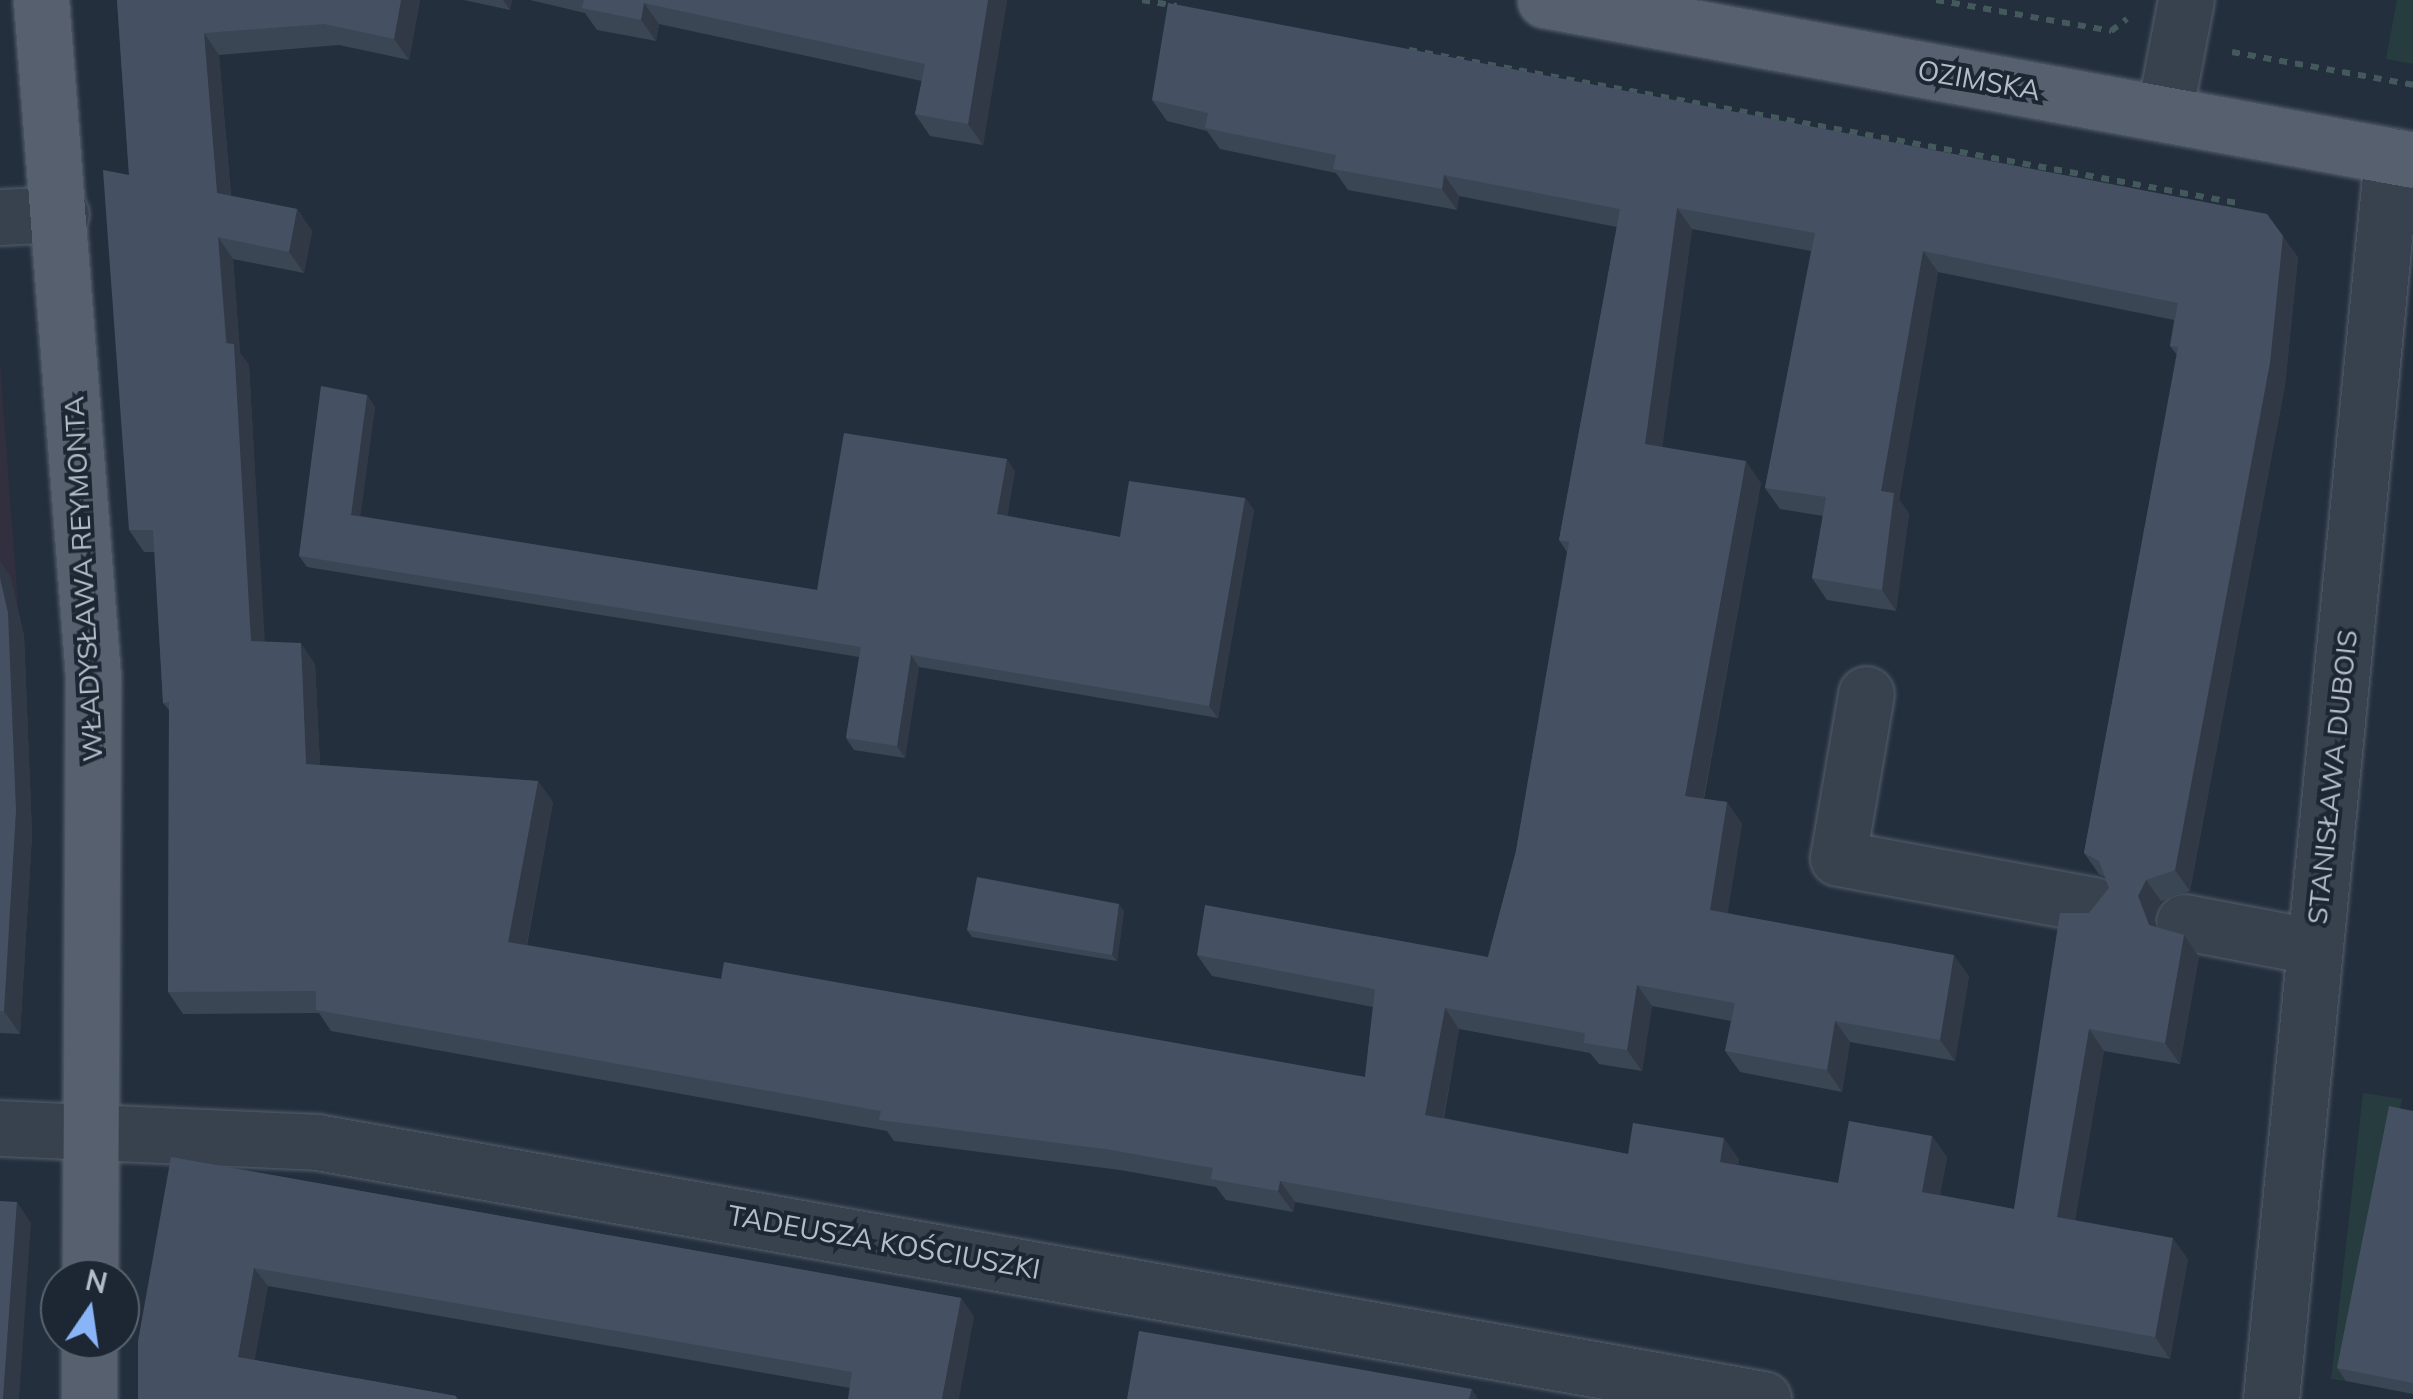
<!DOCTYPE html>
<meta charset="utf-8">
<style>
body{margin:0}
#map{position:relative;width:2413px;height:1399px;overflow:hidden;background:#242f3e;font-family:Mulish,sans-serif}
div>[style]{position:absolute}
.medical>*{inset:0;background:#32303f}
.green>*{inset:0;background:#263c3f}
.path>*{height:6px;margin-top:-3px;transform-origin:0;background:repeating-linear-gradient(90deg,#44595c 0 8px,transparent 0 16px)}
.roads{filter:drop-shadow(0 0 2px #565f6c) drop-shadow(0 0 2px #565f6c)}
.minor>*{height:55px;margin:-27.5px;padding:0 27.5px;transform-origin:27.5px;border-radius:27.5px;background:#38414e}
.major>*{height:55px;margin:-27.5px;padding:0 27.5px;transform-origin:27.5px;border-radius:27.5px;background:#56606e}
.wall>*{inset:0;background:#3b4654}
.shaded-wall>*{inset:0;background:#303945}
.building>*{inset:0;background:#455162}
span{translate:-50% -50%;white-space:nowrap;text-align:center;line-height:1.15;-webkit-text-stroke:8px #1d2633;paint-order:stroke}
.street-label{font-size:28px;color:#b4bcc9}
.north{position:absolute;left:40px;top:1259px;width:100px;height:100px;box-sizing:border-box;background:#1d2633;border:2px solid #59626f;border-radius:50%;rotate:13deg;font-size:28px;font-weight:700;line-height:40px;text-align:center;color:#b4bcc9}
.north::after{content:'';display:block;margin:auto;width:35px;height:45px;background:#8ab4f8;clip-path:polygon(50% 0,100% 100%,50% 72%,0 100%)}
</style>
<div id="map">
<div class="medical">
<i style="clip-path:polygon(0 364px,18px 605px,0 607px)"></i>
</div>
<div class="green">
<i style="clip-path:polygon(2397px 0,2413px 0,2413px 64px,2386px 59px)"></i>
<i style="clip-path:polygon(2363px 1093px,2402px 1099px,2346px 1381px,2331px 1379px)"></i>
</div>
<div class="path">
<i style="left:1142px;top:0;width:35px;rotate:10deg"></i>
<i style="left:1936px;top:0;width:178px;rotate:10deg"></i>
<i style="left:2111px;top:31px;width:20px;rotate:-37deg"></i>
<i style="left:1409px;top:50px;width:847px;rotate:10.47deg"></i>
<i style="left:2232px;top:52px;width:184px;rotate:10.3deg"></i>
</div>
<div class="roads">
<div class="minor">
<i style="left:2164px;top:114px;width:116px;rotate:-79.1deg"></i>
<i style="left:0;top:217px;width:61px;rotate:-2.8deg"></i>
<i style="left:1866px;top:694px;width:166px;rotate:99.7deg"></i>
<i style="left:1838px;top:858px;width:259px;rotate:10.4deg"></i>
<i style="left:2184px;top:922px;width:133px;rotate:10.8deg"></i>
<i style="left:0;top:1128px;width:317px;rotate:2.5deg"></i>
<i style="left:317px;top:1142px;width:1469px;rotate:10.08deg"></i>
<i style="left:2271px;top:1399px;width:1249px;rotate:-84.44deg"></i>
</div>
<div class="major">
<i style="left:41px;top:0;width:679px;rotate:85.61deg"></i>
<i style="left:93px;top:677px;width:602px;rotate:90.29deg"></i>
<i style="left:1545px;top:0;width:883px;rotate:10.44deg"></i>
<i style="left:89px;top:1399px;width:60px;rotate:-90deg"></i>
</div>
</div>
<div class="wall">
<i style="clip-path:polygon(evenodd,117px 0,420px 0,409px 60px,339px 45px,219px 55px,231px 196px,297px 209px,312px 231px,304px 273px,233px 259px,240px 353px,249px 365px,264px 641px,315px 664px,320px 765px,538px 781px,553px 802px,527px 945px,721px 979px,1365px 1077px,1373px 1007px,1212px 976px,1197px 955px,1488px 957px,1516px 851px,1567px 552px,1559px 540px,1617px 227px,1459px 196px,1457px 210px,1348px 190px,1336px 173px,1220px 149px,1207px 131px,1167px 121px,1152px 100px,2298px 257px,2285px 385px,2190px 891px,2161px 901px,2153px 917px,2157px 927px,2184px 935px,2199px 957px,2180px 1064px,2104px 1051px,2075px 1220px,2188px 1259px,2170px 1359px,1295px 1202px,1293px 1212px,1226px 1200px,1216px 1187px,1120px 1170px,894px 1141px,887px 1131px,331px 1031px,319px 1013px,183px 1014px,168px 992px,169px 710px,163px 703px,155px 552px,144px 552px,129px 530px,129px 175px,117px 0,1692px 229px,1811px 251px,1765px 488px,1780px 509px,1823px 516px,1812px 578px,1827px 600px,1896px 611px,1909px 514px,1899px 499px,1938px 272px,2174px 320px,2170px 346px,2177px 355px,2084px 853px,2099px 874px,2105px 877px,2109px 888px,2089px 913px,2014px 1209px,1940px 1195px,1947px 1157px,1932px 1136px,1838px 1183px,1738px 1165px,1739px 1159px,1628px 1154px,1444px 1118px,1459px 1029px,1590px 1053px,1599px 1064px,1642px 1071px,1652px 1006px,1731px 1021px,1725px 1051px,1740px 1072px,1842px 1092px,1850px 1042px,1955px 1061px,1969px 976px,1727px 913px,1742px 824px,1727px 802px,1704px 799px,1761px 483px,1662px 447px,1692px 229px)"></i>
<i style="clip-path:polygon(464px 0,512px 0,510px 10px)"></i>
<i style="clip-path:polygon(530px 0,1007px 0,983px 145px,930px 136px,915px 114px,922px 81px,659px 24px,656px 41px,597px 30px,585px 13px)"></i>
<i style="clip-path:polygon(367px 395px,375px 407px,360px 516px,817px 590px,1015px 471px,1007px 516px,1120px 537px,1245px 498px,1254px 510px,1218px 718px,919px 667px,905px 758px,854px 750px,846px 738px,859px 657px,307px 567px,299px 556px)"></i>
<i style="clip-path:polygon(0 561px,10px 576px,24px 636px,32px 835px,20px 1034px,0 1033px)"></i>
<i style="clip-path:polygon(1124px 911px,1117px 961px,972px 937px,967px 930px)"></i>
<i style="clip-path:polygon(2413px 1111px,2413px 1394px,2346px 1381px,2337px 1368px)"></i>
<i style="clip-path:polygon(171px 1157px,961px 1298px,974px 1317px,850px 1388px,268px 1286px,254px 1360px,456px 1396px,458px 1399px,138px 1399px)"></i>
</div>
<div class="shaded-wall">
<i style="clip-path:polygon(401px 0,420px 0,409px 60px,394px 39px)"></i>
<i style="clip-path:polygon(503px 0,512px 0,510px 10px)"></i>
<i style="clip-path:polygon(988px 0,1007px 0,983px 145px,968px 124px)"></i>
<i style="clip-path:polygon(644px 3px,659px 24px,656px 41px,641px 20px)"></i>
<i style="clip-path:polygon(204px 33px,219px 55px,232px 214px,217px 193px)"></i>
<i style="clip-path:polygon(1444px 175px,1459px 196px,1457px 210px,1442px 189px)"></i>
<i style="clip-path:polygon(1677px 208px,1692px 229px,1660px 465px,1645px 444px)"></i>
<i style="clip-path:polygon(297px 209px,312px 231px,304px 273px,289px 252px)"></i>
<i style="clip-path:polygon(2283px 236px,2298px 257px,2285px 385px,2190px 891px,2175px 870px)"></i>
<i style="clip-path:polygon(218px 237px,233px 259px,240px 353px,249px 365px,266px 662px,251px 641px)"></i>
<i style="clip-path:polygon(1923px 251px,1938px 272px,1899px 499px,1909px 514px,1896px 611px,1882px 590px,1881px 491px)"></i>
<i style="clip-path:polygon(367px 395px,375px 407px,359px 526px,351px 515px)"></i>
<i style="clip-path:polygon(1007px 459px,1015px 471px,1006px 526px,997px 514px)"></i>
<i style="clip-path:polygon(1746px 461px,1761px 483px,1700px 817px,1685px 796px)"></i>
<i style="clip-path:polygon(1245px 498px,1254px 510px,1218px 718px,1209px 706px)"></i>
<i style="clip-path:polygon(0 561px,10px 576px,24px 636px,32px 835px,20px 1034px,4px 1011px)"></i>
<i style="clip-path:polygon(301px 643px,315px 664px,321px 785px,306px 764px)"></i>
<i style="clip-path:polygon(911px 655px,919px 667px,905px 758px,897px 746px)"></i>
<i style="clip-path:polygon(538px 781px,553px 802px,523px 963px,508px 942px)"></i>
<i style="clip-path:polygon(1727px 802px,1742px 824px,1725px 931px,1710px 910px)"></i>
<i style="clip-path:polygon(2146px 880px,2161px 901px,2153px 917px,2164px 946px,2149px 925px,2138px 896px)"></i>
<i style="clip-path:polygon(1119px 904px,1124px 911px,1117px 961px,1112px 955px)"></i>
<i style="clip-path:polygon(2184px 935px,2199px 957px,2180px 1064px,2165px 1043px)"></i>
<i style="clip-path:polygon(1954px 955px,1969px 976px,1955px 1061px,1940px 1040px)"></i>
<i style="clip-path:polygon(1637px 985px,1652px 1006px,1642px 1071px,1627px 1050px)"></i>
<i style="clip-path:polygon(1445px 1008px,1459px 1029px,1440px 1136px,1425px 1115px)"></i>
<i style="clip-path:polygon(1835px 1021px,1850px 1042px,1842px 1092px,1827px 1070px)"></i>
<i style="clip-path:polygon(2089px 1029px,2104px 1051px,2072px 1238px,2057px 1217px)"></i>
<i style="clip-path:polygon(1932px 1136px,1947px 1157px,1937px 1213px,1922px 1192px)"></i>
<i style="clip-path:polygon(1724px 1138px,1739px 1159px,1735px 1183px,1720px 1162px)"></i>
<i style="clip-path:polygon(1280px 1181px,1295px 1202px,1293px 1212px,1278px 1191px)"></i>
<i style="clip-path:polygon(17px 1202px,31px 1223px,19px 1399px,3px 1399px)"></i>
<i style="clip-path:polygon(2173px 1238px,2188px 1259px,2170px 1359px,2155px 1337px)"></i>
<i style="clip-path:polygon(254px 1268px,268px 1286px,252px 1376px,238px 1357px)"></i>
<i style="clip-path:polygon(961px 1298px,974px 1317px,959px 1399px,942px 1399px)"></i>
<i style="clip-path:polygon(1472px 1389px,1478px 1399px,1469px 1399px)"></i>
</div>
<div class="building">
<i style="clip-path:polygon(evenodd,117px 0,401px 0,394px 39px,324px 24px,204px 33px,217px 193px,297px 209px,289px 252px,218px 237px,226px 343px,234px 344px,251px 641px,301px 643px,306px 764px,538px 781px,508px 942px,721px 979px,724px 962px,1365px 1077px,1375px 989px,1197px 955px,1205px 905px,1488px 957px,1516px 851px,1569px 542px,1559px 540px,1620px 209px,1444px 175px,1442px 189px,1333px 169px,1336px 155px,1205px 128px,1208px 113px,1152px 100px,1168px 3px,2267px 214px,2283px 236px,2270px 363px,2175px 870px,2146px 880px,2138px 896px,2149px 925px,2184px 935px,2165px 1043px,2089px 1029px,2057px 1217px,2173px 1238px,2155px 1337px,1280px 1181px,1278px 1191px,1211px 1179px,1213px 1168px,1105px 1149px,879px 1120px,881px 1111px,316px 1010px,316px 991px,168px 992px,169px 702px,163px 703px,153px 530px,129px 530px,103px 170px,129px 175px,117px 0,1677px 208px,1815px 233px,1765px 488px,1826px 497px,1812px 578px,1882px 590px,1894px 493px,1881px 491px,1923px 251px,2178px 303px,2170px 346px,2178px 347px,2084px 853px,2099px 861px,2109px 888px,2089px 913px,2060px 913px,2014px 1209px,1922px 1192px,1932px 1136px,1849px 1121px,1838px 1183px,1720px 1162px,1724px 1138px,1633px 1123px,1628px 1154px,1425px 1115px,1445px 1008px,1585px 1033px,1584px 1043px,1627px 1050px,1637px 985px,1735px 1003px,1725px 1051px,1827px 1070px,1835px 1021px,1940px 1040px,1954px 955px,1710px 910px,1727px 802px,1685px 796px,1746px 461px,1645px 444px,1677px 208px)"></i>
<i style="clip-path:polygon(584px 0,988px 0,968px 124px,915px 114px,925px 64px,644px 3px,641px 20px,582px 8px)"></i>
<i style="clip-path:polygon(321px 386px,367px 395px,351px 515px,817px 590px,844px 433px,1007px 459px,997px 514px,1120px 537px,1129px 481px,1245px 498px,1209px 706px,911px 655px,897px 746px,846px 738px,861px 647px,299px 556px)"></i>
<i style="clip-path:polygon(0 578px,8px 613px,16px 811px,4px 1011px,0 1011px)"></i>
<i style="clip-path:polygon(977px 877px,1119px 904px,1112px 955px,967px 930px)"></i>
<i style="clip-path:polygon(2389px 1106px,2413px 1111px,2413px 1383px,2337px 1368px)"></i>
<i style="clip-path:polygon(171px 1157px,961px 1298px,942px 1399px,848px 1399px,852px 1372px,254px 1268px,238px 1357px,456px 1396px,456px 1399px,138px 1399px,138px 1341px)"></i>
<i style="clip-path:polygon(0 1201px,17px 1202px,3px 1399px,0 1399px)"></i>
<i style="clip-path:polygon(1139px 1331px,1472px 1389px,1469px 1399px,1127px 1399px)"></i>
</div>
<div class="street-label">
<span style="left:1979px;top:80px;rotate:10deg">OZIMSKA</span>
<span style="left:83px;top:579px;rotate:-93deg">WŁADYSŁAWA REYMONTA</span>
<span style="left:2332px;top:777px;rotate:-84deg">STANISŁAWA DUBOIS</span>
<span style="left:884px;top:1242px;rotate:10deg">TADEUSZA KOŚCIUSZKI</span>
</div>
<div class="north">N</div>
</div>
